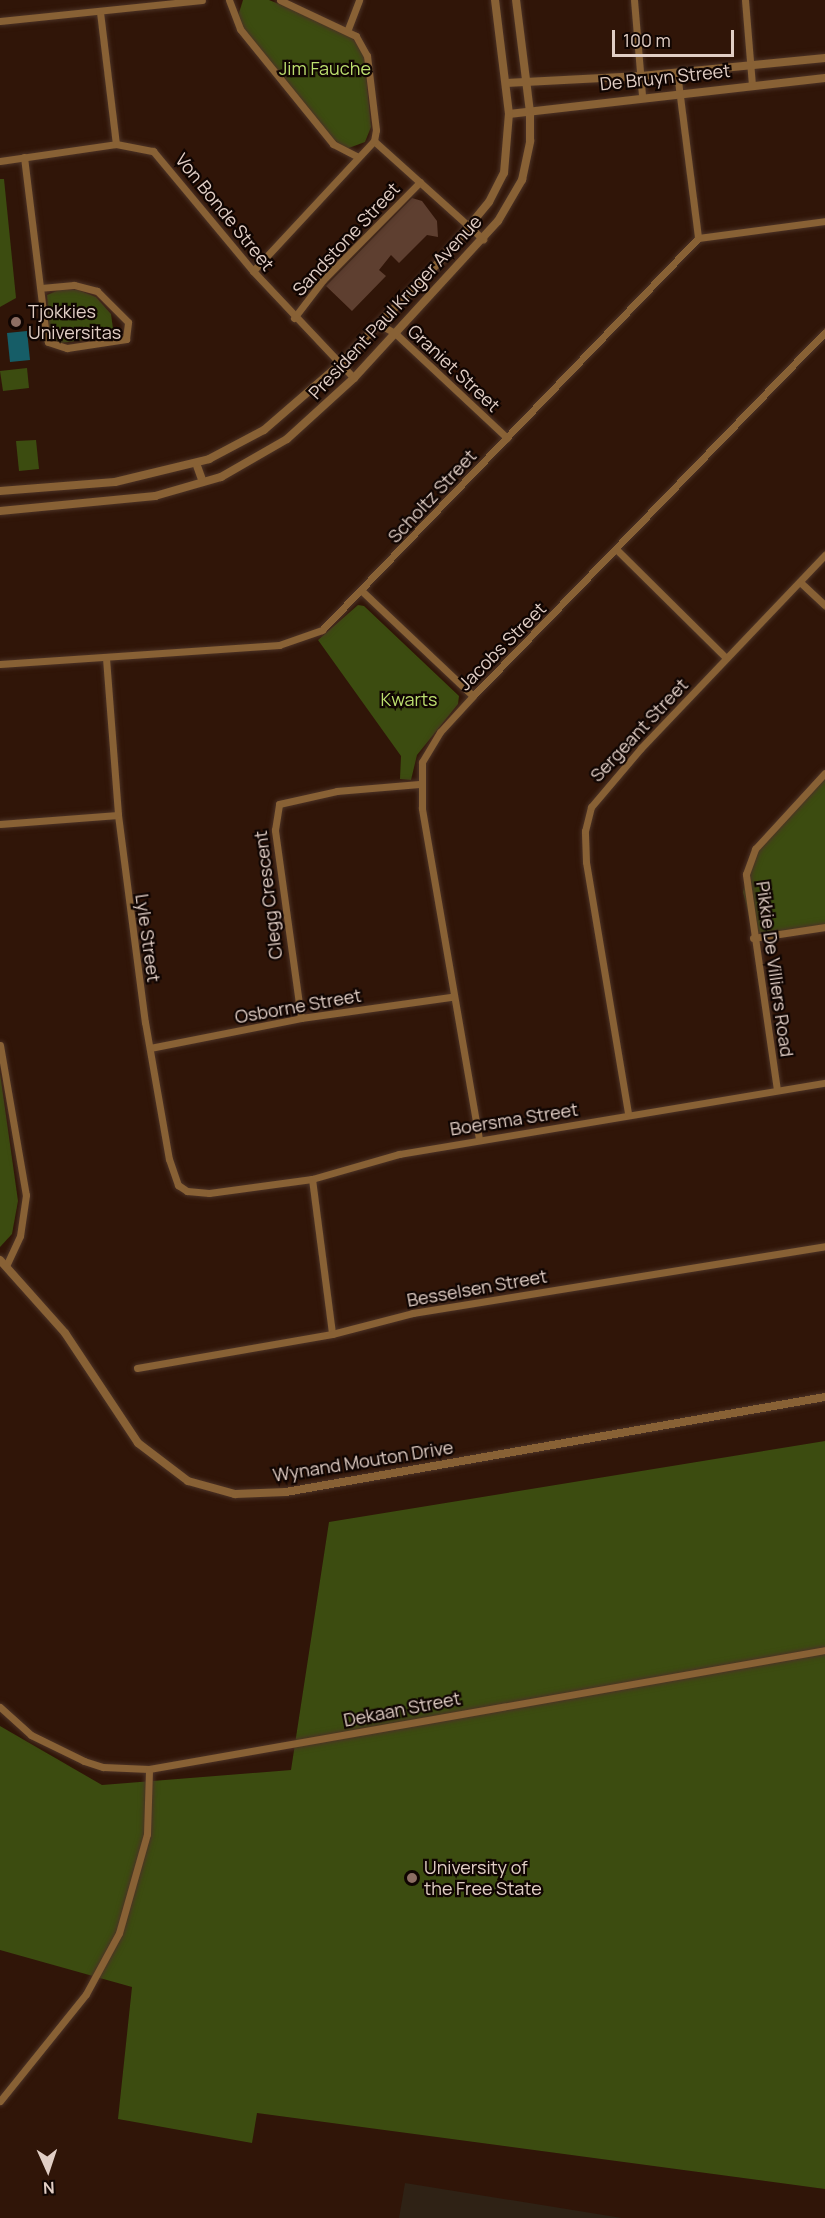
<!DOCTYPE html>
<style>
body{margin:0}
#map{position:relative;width:825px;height:2218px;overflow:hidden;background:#301508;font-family:Manrope,sans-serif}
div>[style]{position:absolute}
.industrial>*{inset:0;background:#2f2215}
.green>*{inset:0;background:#3c4c10}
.water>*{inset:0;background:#165d67}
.building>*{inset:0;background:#5e3f30}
.roads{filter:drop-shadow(0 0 2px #4c3326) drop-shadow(0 0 2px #4c3326)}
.minor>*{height:7px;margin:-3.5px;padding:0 3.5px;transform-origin:3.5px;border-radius:3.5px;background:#886135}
.tertiary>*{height:8px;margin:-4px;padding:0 4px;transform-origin:4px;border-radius:4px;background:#886135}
.dots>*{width:16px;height:16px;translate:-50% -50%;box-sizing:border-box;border:3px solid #100502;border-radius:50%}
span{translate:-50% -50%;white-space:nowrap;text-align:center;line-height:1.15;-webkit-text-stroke:4.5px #100502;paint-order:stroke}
.park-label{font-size:18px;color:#bddf6f}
.street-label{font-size:18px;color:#e1cec5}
.poi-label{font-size:18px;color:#e1cec5}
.left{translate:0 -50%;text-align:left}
.north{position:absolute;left:18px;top:2140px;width:60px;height:60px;-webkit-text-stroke:4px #100502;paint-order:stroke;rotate:177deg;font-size:16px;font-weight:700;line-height:24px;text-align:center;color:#e1cec5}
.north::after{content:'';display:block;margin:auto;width:21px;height:27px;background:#e1cec5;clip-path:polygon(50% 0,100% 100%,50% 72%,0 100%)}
.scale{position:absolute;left:612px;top:30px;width:122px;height:27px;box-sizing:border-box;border:3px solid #e1cec5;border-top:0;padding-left:8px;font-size:18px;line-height:21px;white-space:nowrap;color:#e1cec5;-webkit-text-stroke:4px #100502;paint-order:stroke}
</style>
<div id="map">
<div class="industrial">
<i style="clip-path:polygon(405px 2183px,622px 2218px,399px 2218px)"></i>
</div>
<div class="green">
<i style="clip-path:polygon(243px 0,269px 0,340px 29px,354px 40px,364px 53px,371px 127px,365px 142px,346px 149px,337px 145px,244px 29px,237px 19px)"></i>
<i style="clip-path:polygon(0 179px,4px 179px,16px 298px,0 307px)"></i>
<i style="clip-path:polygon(59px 290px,78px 290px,96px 297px,111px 314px,114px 336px,61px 343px,50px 337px,47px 295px)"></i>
<i style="clip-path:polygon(27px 368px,29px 388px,3px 391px,0 371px)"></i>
<i style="clip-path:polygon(36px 440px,39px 469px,19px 471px,16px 441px)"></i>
<i style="clip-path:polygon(358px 605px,364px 606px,459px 696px,458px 704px,417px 755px,411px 780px,400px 779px,401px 756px,318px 640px)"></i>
<i style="clip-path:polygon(825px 777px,825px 925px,754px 936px,743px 892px,752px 854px)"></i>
<i style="clip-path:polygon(0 1073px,18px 1201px,12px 1234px,0 1247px)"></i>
<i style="clip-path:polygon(825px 1441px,825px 2189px,257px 2113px,252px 2143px,118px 2119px,132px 1987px,0 1950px,0 1726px,102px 1785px,291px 1770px,329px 1522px)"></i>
</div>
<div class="water">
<i style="clip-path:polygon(27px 331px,30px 360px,10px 362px,7px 333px)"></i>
</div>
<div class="building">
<i style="clip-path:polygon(412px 198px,422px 201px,437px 221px,438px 237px,427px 235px,399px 263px,391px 255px,379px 270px,386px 276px,352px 311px,326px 286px)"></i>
</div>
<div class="roads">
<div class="minor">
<i style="left:229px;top:0;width:31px;rotate:69deg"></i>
<i style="left:240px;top:29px;width:148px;rotate:51deg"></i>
<i style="left:333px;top:144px;width:27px;rotate:27deg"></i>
<i style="left:634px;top:0;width:96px;rotate:85.2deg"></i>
<i style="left:745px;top:0;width:85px;rotate:85.3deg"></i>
<i style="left:100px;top:12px;width:133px;rotate:83.1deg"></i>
<i style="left:0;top:21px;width:203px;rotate:-5.9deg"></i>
<i style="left:348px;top:29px;width:31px;rotate:-69deg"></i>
<i style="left:677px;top:73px;width:166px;rotate:82.7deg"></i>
<i style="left:374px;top:141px;width:147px;rotate:42deg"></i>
<i style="left:24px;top:157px;width:180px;rotate:83deg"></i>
<i style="left:46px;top:336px;width:6px;rotate:72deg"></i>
<i style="left:48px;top:342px;width:20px;rotate:18deg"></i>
<i style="left:67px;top:348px;width:60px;rotate:-8.7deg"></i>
<i style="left:126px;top:339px;width:17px;rotate:-83deg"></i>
<i style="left:128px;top:322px;width:44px;rotate:-135deg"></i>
<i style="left:97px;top:291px;width:24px;rotate:-165deg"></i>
<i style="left:74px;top:285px;width:33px;rotate:175deg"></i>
<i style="left:0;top:161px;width:117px;rotate:-8.3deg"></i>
<i style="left:116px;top:144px;width:38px;rotate:11deg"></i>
<i style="left:153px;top:151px;width:156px;rotate:50.2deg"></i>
<i style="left:253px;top:271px;width:147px;rotate:46.7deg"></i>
<i style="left:253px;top:271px;width:178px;rotate:-47.1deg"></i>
<i style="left:374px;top:141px;width:11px;rotate:-80deg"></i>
<i style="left:376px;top:130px;width:75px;rotate:-96.9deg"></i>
<i style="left:367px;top:56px;width:23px;rotate:-119deg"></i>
<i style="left:356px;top:36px;width:84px;rotate:-154.7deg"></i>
<i style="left:294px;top:318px;width:48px;rotate:-52.7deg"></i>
<i style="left:323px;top:280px;width:138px;rotate:-45.3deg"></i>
<i style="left:379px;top:324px;width:20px;rotate:30deg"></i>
<i style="left:396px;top:334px;width:152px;rotate:43.1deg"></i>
<i style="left:618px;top:551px;width:152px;rotate:44.7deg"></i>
<i style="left:800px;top:582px;width:34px;rotate:43deg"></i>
<i style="left:363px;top:592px;width:151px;rotate:43.4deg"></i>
<i style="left:106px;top:658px;width:157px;rotate:85.6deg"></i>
<i style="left:118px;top:815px;width:209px;rotate:82.6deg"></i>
<i style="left:145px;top:1022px;width:139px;rotate:80.1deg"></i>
<i style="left:169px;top:1159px;width:28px;rotate:71deg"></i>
<i style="left:178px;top:1185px;width:11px;rotate:34deg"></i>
<i style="left:187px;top:1191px;width:22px;rotate:5deg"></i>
<i style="left:209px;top:1193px;width:104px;rotate:-7.7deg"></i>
<i style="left:312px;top:1179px;width:91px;rotate:-16deg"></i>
<i style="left:399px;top:1154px;width:432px;rotate:-9.5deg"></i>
<i style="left:0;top:664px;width:280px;rotate:-3.9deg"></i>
<i style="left:279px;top:645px;width:46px;rotate:-19.2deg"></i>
<i style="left:322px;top:630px;width:543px;rotate:-46.19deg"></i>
<i style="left:698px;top:238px;width:128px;rotate:-7.6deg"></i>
<i style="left:0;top:824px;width:118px;rotate:-4.4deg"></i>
<i style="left:753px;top:938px;width:73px;rotate:-8.7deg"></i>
<i style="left:301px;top:1018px;width:190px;rotate:-97.9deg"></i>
<i style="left:275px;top:830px;width:26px;rotate:-81deg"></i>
<i style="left:279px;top:804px;width:59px;rotate:-12.6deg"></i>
<i style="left:337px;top:791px;width:82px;rotate:-4.9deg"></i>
<i style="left:0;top:1045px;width:152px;rotate:80.2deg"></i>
<i style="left:26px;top:1195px;width:41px;rotate:98.3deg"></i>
<i style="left:20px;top:1236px;width:33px;rotate:115deg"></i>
<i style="left:150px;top:1048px;width:154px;rotate:-11.2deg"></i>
<i style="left:301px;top:1018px;width:151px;rotate:-8deg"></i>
<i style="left:777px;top:1090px;width:218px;rotate:-98.2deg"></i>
<i style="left:746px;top:874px;width:27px;rotate:-70deg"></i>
<i style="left:755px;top:849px;width:103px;rotate:-47.4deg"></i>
<i style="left:628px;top:1113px;width:254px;rotate:-99.5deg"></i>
<i style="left:586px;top:862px;width:31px;rotate:-92deg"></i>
<i style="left:585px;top:831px;width:25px;rotate:-76deg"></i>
<i style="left:591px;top:807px;width:77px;rotate:-49.7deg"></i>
<i style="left:641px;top:748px;width:267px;rotate:-46.4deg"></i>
<i style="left:479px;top:1139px;width:336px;rotate:-99.8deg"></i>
<i style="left:422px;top:808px;width:46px;rotate:-90deg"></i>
<i style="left:422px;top:762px;width:35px;rotate:-59deg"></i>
<i style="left:440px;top:732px;width:49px;rotate:-47.5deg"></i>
<i style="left:473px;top:696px;width:506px;rotate:-45.96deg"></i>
<i style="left:312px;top:1179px;width:156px;rotate:82.6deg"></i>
<i style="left:137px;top:1368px;width:198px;rotate:-9.9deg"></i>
<i style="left:332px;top:1334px;width:84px;rotate:-14.5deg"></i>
<i style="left:413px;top:1313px;width:417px;rotate:-9.2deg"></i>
<i style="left:0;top:1707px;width:42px;rotate:42.1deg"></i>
<i style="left:31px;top:1735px;width:59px;rotate:26.1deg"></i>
<i style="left:84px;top:1761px;width:20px;rotate:18deg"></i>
<i style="left:103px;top:1767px;width:46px;rotate:2.5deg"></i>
<i style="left:149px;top:1769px;width:686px;rotate:-9.98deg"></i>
<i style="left:0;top:2101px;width:137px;rotate:-51.2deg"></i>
<i style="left:86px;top:1994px;width:69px;rotate:-61.6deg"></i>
<i style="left:119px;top:1933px;width:103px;rotate:-74.2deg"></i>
<i style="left:147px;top:1834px;width:65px;rotate:-88.2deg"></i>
</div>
<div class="tertiary">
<i style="left:506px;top:83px;width:135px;rotate:-3deg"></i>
<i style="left:641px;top:76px;width:185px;rotate:-5.6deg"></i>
<i style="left:509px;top:114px;width:318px;rotate:-6.5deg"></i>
<i style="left:196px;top:463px;width:20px;rotate:70deg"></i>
<i style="left:0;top:491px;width:115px;rotate:-4.5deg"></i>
<i style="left:115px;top:482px;width:97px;rotate:-13.7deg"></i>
<i style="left:209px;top:459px;width:62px;rotate:-27.8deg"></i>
<i style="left:264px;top:430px;width:99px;rotate:-40.9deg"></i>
<i style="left:339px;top:365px;width:148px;rotate:-45.8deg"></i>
<i style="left:442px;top:259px;width:74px;rotate:-50.5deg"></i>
<i style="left:489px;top:202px;width:33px;rotate:-63deg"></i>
<i style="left:504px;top:173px;width:59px;rotate:-85.2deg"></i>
<i style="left:509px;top:114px;width:115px;rotate:-97deg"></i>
<i style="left:0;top:511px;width:156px;rotate:-5.5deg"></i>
<i style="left:155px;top:496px;width:69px;rotate:-16.1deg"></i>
<i style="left:221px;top:477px;width:76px;rotate:-29.9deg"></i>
<i style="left:287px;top:439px;width:91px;rotate:-42.3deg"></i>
<i style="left:354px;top:378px;width:213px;rotate:-47.5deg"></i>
<i style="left:498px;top:221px;width:48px;rotate:-59.7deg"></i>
<i style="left:522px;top:180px;width:40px;rotate:-78deg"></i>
<i style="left:530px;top:141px;width:29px;rotate:-90deg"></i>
<i style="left:530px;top:112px;width:113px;rotate:-97.1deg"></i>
<i style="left:0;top:1260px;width:98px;rotate:48.3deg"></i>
<i style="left:65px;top:1333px;width:132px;rotate:56.4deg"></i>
<i style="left:138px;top:1443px;width:63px;rotate:37.2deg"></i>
<i style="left:188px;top:1481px;width:49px;rotate:15.5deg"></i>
<i style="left:235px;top:1494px;width:51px;rotate:-2.2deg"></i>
<i style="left:286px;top:1492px;width:547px;rotate:-10deg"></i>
</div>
</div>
<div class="dots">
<i style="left:16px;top:322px;background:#8d6e63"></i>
<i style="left:412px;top:1878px;background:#8d6e63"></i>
</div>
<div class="park-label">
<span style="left:325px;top:68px">Jim Fauche</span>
<span style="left:409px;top:699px">Kwarts</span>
</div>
<div class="street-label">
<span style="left:665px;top:77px;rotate:-6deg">De Bruyn Street</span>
<span style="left:225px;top:212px;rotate:51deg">Von Bonde Street</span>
<span style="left:346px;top:239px;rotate:-47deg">Sandstone Street</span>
<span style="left:395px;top:307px;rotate:-47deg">President Paul Kruger Avenue</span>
<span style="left:454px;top:368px;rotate:43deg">Graniet Street</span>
<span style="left:432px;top:496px;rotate:-47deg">Scholtz Street</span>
<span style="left:502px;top:646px;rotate:-45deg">Jacobs Street</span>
<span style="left:639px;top:730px;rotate:-47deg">Sergeant Street</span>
<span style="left:268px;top:895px;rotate:-97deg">Clegg Crescent</span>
<span style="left:148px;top:938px;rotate:82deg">Lyle Street</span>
<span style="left:775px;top:969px;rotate:82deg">Pikkie De Villiers Road</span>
<span style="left:298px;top:1006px;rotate:-10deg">Osborne Street</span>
<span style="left:514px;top:1119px;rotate:-9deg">Boersma Street</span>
<span style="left:477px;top:1288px;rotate:-10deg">Besselsen Street</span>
<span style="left:363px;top:1461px;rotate:-9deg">Wynand Mouton Drive</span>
<span style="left:402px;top:1709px;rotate:-11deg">Dekaan Street</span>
</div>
<div class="poi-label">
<span class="left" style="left:28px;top:322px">Tjokkies<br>Universitas</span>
<span class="left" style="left:424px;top:1878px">University of<br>the Free State</span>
</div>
<div class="north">N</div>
<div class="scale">100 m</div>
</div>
